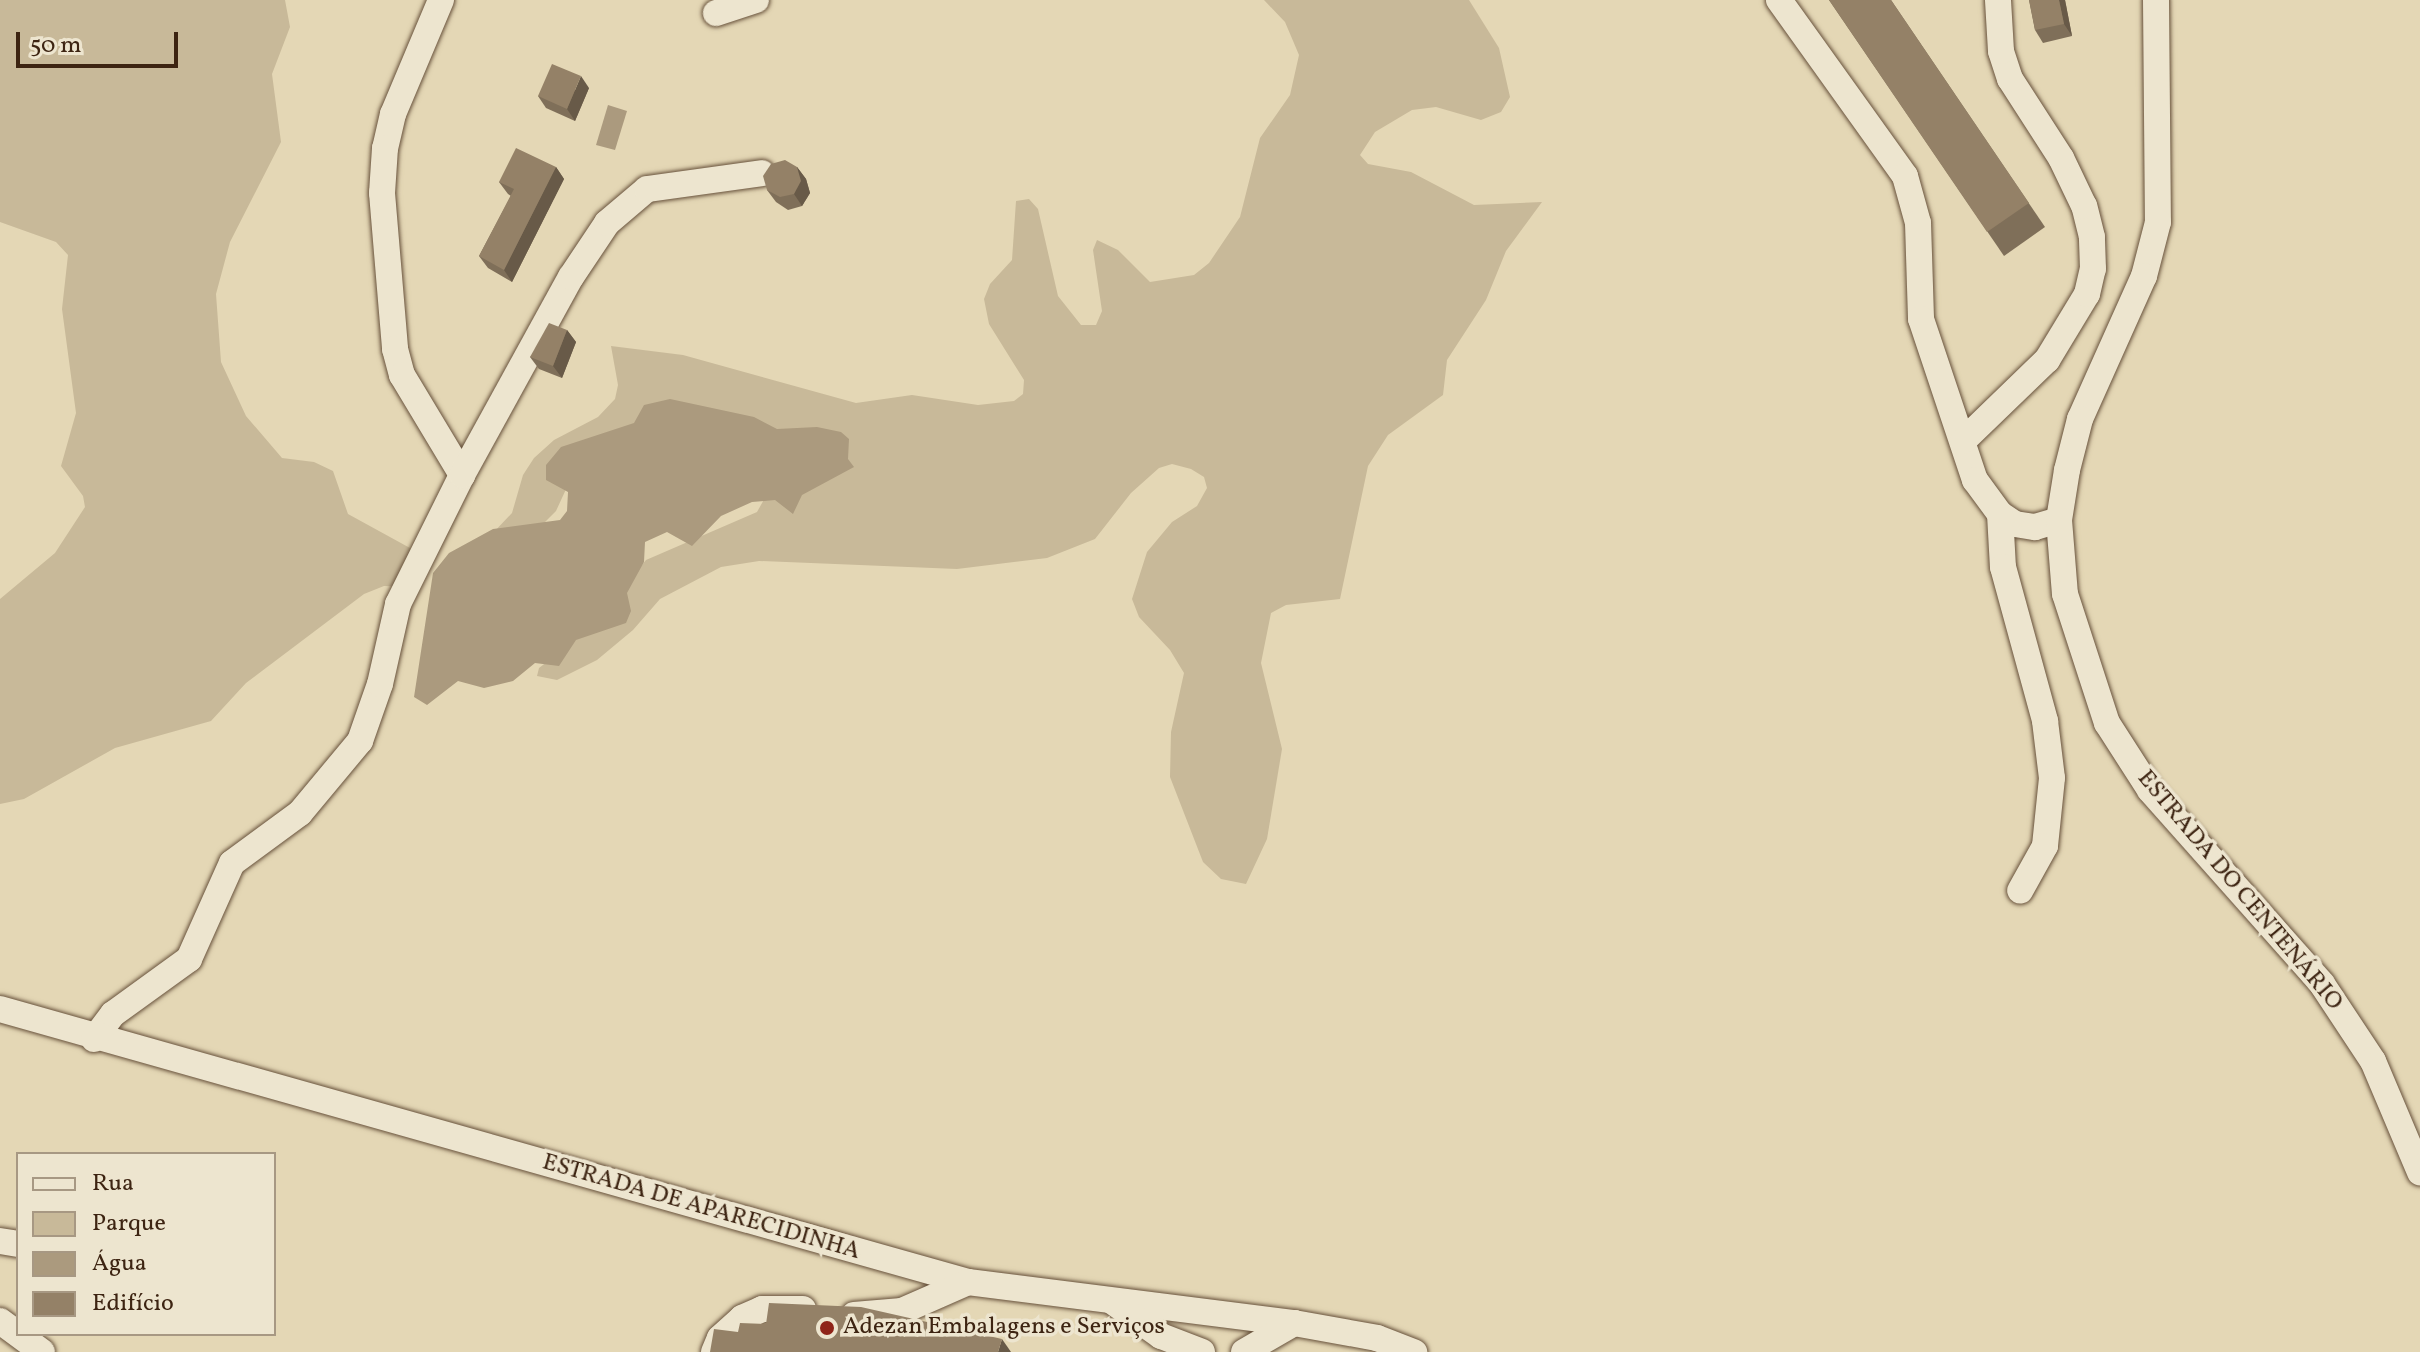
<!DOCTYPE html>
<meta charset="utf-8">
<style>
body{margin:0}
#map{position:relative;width:2420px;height:1352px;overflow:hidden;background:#e4d7b5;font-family:Vollkorn,serif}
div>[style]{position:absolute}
.green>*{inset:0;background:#c8b999}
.water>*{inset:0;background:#ab9a7e}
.roads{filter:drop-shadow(0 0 2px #67513b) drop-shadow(0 0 2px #67513b)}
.minor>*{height:26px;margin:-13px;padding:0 13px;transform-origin:13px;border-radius:13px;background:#ede5cf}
.wall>*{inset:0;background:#7f6f59}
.shaded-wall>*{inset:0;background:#685a48}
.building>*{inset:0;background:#948167}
.dots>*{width:22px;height:22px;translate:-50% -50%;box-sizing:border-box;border:4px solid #ede5cf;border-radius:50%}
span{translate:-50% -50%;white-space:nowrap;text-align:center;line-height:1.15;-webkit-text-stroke:7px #ede5cf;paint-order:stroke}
.street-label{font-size:24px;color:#3d2412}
.poi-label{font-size:24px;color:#3d2412}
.left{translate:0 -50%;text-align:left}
.legend{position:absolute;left:16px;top:1152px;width:260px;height:184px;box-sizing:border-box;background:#ede5cf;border:2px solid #a79883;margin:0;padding:10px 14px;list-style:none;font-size:24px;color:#3d2412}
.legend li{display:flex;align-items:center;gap:16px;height:40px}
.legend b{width:40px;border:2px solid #a79883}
.scale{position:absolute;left:16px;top:32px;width:162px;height:36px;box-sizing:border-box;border:4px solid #3d2412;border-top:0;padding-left:10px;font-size:24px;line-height:28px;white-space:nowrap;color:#3d2412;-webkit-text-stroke:6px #ede5cf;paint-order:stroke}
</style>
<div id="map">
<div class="green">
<i style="clip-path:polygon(0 0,285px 0,290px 27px,272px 74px,281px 142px,230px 242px,216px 294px,221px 362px,246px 416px,282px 458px,314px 462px,333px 471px,348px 514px,410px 548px,415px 576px,408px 587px,384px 586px,364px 594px,246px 683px,211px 721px,115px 748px,24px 799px,0 804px,0 599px,55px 553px,85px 507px,83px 496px,61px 466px,76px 413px,62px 309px,68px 255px,56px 242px,0 222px)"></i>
<i style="clip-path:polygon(1264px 0,1469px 0,1499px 48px,1510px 97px,1501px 112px,1481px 120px,1436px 107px,1412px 110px,1375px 132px,1360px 155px,1368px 164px,1411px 172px,1474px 205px,1542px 202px,1506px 251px,1486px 300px,1447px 360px,1443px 395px,1388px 435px,1368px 466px,1340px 599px,1286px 605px,1271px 613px,1261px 663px,1282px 749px,1267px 839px,1246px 884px,1221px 879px,1203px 862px,1170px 777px,1171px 732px,1184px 673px,1170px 650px,1139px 617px,1132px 599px,1147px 552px,1172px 522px,1197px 506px,1207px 488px,1204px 477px,1191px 469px,1172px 464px,1159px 468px,1131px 493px,1095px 539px,1047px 558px,957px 569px,759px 561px,721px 567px,660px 599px,633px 630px,597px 660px,557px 680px,537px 676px,539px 668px,592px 627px,646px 560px,757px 512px,779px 473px,573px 474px,556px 511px,542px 525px,493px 533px,512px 513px,523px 475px,534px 458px,554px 440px,598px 417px,615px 399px,618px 385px,611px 346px,683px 355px,856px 403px,912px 395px,978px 405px,1014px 401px,1023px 394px,1024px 380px,989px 324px,984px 299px,990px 284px,1012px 260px,1016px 201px,1029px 199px,1038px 209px,1058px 296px,1081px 325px,1096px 325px,1102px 311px,1093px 250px,1097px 240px,1118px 250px,1150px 282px,1194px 275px,1209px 263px,1240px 217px,1260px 138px,1290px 95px,1299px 55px,1285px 22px)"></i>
</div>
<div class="water">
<i style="clip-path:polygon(608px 105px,627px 111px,615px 150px,596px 145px)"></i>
<i style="clip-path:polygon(670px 399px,754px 417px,777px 429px,817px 427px,841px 432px,849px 439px,848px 459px,854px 467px,802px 495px,793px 514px,775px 500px,752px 502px,721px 516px,692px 546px,667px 532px,645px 542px,644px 562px,627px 593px,631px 611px,626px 623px,576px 640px,559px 666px,535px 663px,513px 681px,484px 688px,458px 681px,427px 705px,414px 697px,433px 573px,449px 553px,493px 529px,560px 520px,567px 511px,568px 492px,546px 480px,546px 465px,561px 447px,634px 423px,644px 405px)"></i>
</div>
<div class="roads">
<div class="minor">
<i style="left:441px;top:0;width:124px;rotate:112.8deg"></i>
<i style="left:393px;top:114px;width:35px;rotate:103deg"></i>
<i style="left:385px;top:148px;width:45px;rotate:93.8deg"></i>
<i style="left:382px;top:193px;width:157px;rotate:85.2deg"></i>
<i style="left:395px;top:349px;width:27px;rotate:75deg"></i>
<i style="left:402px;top:375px;width:117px;rotate:59deg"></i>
<i style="left:1779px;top:0;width:216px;rotate:54.4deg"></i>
<i style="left:1905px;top:176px;width:49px;rotate:74.5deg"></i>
<i style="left:1918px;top:223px;width:96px;rotate:88.2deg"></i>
<i style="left:1921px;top:319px;width:170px;rotate:71.5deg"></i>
<i style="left:1975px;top:480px;width:42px;rotate:53.7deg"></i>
<i style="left:2000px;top:514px;width:18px;rotate:34deg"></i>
<i style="left:2015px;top:524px;width:20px;rotate:9deg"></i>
<i style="left:2035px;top:527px;width:25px;rotate:-16deg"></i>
<i style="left:2156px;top:0;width:222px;rotate:89.5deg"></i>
<i style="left:2158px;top:222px;width:56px;rotate:104.5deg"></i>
<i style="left:2144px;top:276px;width:157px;rotate:114.1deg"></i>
<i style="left:2080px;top:419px;width:53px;rotate:104.3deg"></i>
<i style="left:2067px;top:470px;width:51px;rotate:99.1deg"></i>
<i style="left:2059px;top:520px;width:74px;rotate:85.4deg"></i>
<i style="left:2065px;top:594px;width:136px;rotate:72deg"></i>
<i style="left:2107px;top:723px;width:80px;rotate:57.3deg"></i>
<i style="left:2150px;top:790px;width:259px;rotate:48.4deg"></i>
<i style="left:2322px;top:984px;width:92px;rotate:56.5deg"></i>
<i style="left:2373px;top:1061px;width:121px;rotate:67.1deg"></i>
<i style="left:716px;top:13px;width:42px;rotate:-18deg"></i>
<i style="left:1963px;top:441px;width:117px;rotate:-44deg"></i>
<i style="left:2047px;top:360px;width:77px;rotate:-58.8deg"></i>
<i style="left:2087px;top:294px;width:26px;rotate:-77deg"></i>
<i style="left:2093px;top:269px;width:32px;rotate:-92deg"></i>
<i style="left:2092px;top:237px;width:32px;rotate:-104deg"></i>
<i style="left:2084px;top:206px;width:53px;rotate:-115.6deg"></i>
<i style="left:2061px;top:158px;width:94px;rotate:-122.8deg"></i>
<i style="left:2010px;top:79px;width:29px;rotate:-108deg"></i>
<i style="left:2001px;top:51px;width:51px;rotate:-93.4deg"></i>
<i style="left:2000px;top:514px;width:53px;rotate:86.8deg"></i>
<i style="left:2003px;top:567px;width:160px;rotate:74.7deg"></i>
<i style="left:2045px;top:721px;width:57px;rotate:83deg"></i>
<i style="left:2052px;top:778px;width:68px;rotate:95.9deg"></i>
<i style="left:2045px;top:846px;width:51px;rotate:119.1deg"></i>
<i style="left:0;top:1009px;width:1006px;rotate:15.75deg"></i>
<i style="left:968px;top:1282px;width:329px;rotate:7.2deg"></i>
<i style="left:1294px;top:1323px;width:84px;rotate:10.2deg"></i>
<i style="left:1377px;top:1338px;width:40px;rotate:21deg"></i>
<i style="left:94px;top:1039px;width:31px;rotate:-53deg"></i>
<i style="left:113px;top:1014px;width:94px;rotate:-35.9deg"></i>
<i style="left:189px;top:959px;width:105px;rotate:-65.9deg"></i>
<i style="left:232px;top:863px;width:84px;rotate:-36.3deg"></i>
<i style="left:300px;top:813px;width:94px;rotate:-50.2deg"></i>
<i style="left:360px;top:741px;width:60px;rotate:-70.7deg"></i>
<i style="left:380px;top:684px;width:82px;rotate:-77.3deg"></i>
<i style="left:398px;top:604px;width:144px;rotate:-63.6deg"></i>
<i style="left:462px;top:475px;width:226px;rotate:-61.2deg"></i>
<i style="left:571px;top:277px;width:65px;rotate:-56.3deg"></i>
<i style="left:607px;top:223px;width:52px;rotate:-40.4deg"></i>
<i style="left:647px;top:189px;width:116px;rotate:-7.9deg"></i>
<i style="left:0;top:1241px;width:18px;rotate:9deg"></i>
<i style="left:1113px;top:1302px;width:59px;rotate:35.3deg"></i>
<i style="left:1161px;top:1336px;width:44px;rotate:21.3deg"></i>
<i style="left:854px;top:1315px;width:48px;rotate:-4.8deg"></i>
<i style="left:902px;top:1311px;width:72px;rotate:-23.7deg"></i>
<i style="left:0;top:1321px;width:52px;rotate:36.4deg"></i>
<i style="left:714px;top:1352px;width:15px;rotate:-67deg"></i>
<i style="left:720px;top:1338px;width:30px;rotate:-42deg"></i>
<i style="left:742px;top:1318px;width:22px;rotate:-24deg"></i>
<i style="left:762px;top:1309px;width:41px"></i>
<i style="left:1244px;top:1352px;width:58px;rotate:-30.1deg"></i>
</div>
</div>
<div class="wall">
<i style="clip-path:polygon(1829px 0,1891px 0,2045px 227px,2004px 256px)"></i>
<i style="clip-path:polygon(2029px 0,2065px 0,2072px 36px,2043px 43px,2035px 30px)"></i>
<i style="clip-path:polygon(589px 88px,575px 121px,546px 108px,538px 96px)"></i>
<i style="clip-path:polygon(556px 167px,564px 179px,512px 282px,488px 268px,479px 256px,511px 196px,508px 194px,499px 182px)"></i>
<i style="clip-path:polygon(797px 167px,806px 179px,810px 193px,802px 206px,788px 210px,776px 202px,767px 190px)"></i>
<i style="clip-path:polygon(567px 330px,576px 342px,562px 378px,539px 369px,530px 357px)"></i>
</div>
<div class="shaded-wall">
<i style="clip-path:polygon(2059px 0,2065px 0,2072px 36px,2064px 24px)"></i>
<i style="clip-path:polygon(581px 76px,589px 88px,575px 121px,567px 109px)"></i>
<i style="clip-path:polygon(556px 167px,564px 179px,512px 282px,504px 270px)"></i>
<i style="clip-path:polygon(797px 167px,806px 179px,810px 193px,802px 206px,794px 194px)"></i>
<i style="clip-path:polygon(567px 330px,576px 342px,562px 378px,553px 366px)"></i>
<i style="clip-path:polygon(1002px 1339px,1011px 1352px,998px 1352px)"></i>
</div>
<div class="building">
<i style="clip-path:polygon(1829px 0,1891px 0,2029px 203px,1987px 232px)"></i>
<i style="clip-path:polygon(2029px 0,2059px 0,2064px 24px,2035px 30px)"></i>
<i style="clip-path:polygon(552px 64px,581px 76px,567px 109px,538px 96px)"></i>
<i style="clip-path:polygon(516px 148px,556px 167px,504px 270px,479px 256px,514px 189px,499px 182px)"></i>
<i style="clip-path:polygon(785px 160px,797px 167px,801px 181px,794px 194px,780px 197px,767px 190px,763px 176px,771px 164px)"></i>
<i style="clip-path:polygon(549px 323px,567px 330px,553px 366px,530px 357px)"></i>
<i style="clip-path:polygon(769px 1303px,861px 1307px,1002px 1339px,998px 1352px,710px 1352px,714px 1329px,738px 1332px,740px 1323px,766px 1324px)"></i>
</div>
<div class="dots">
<i style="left:827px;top:1328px;background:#8f2418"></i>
</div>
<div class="street-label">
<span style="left:2239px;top:891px;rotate:50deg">ESTRADA DO CENTENÁRIO</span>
<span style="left:701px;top:1208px;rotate:16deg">ESTRADA DE APARECIDINHA</span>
</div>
<div class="poi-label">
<span class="left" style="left:843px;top:1328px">Adezan Embalagens e Serviços</span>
</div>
<ul class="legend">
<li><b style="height:10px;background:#ede5cf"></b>Rua</li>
<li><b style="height:22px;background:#c8b999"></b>Parque</li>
<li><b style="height:22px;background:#ab9a7e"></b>Água</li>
<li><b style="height:22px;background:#948167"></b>Edifício</li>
</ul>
<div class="scale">50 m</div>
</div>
